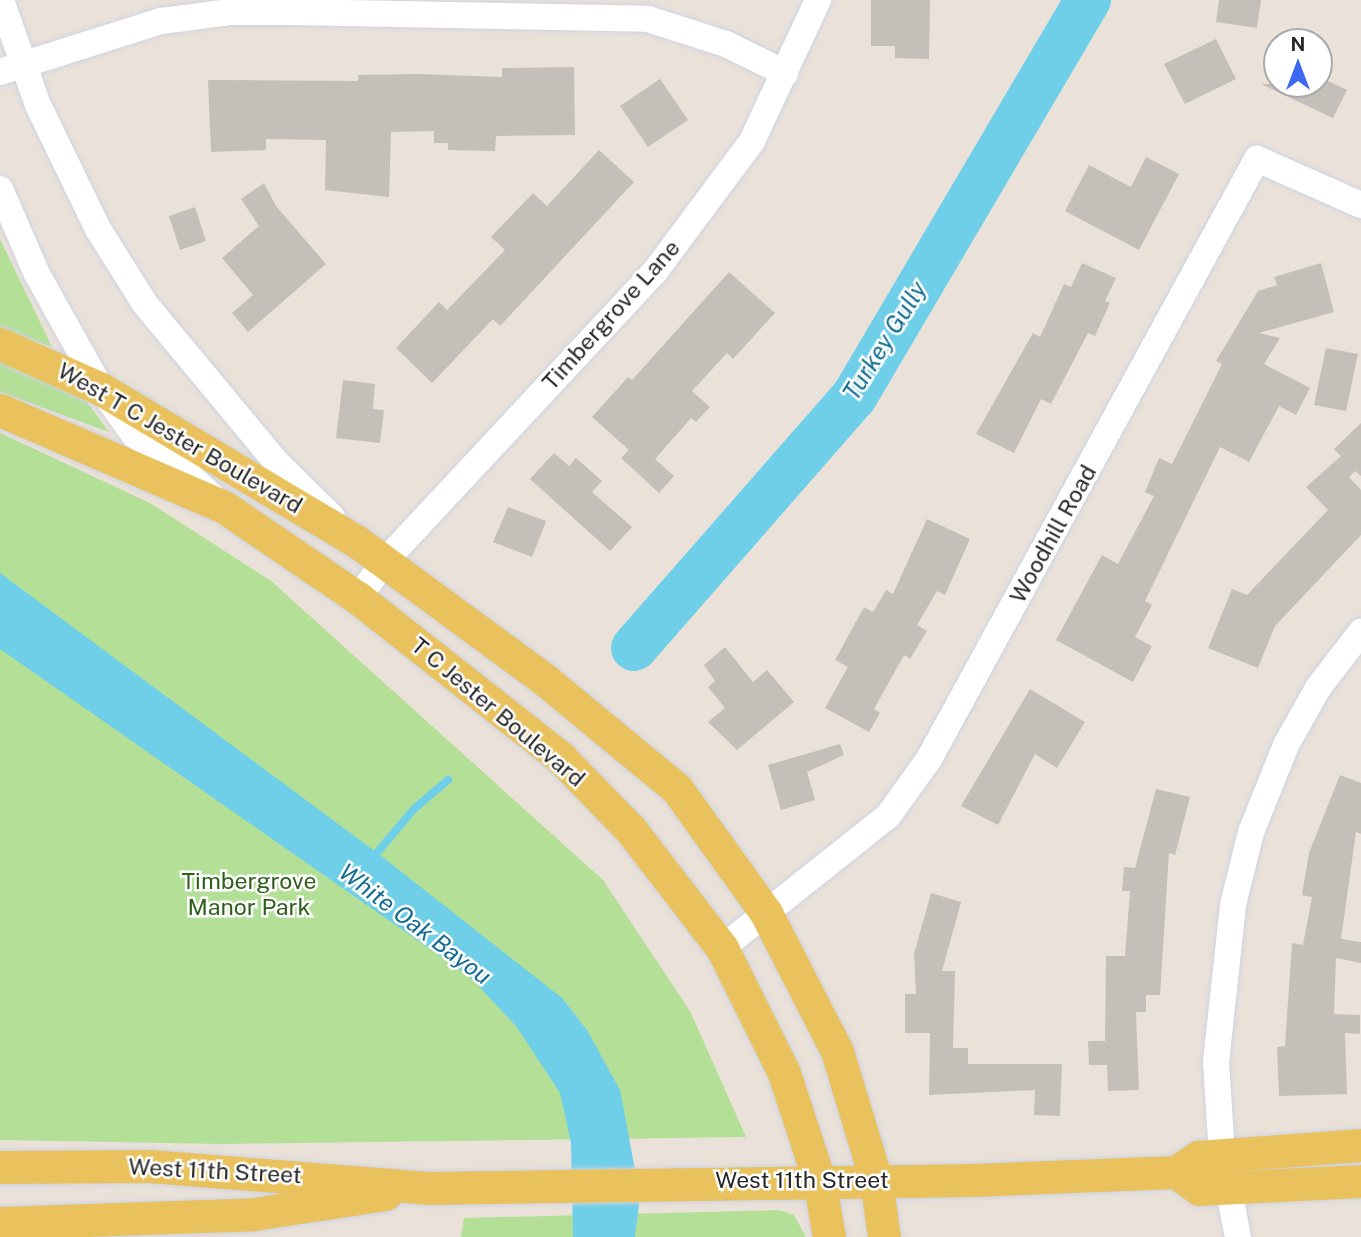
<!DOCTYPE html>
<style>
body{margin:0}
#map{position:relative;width:1361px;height:1237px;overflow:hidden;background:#eae2d9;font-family:"Public Sans",sans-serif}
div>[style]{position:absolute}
.green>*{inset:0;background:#b3df97}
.water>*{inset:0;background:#6fcfe9}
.stream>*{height:8px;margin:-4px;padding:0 4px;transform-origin:4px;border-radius:4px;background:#6fcfe9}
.river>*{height:46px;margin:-23px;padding:0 23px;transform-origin:23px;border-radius:23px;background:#6fcfe9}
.building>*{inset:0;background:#c5bfb9}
.roads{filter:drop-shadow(0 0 2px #cfd3e0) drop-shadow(0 0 2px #cfd3e0)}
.minor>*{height:26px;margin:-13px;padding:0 13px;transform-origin:13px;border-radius:13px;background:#fff}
.major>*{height:33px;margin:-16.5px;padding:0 16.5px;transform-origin:16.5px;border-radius:16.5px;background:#eac25d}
span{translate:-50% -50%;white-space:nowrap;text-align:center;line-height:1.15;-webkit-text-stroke:5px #fff;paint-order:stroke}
.street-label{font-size:23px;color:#272727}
.park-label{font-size:23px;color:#2e601c}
.water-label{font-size:24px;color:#126c91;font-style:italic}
.north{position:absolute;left:1263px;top:28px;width:70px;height:70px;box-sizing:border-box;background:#fff;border:2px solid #a9a9a9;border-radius:50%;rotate:0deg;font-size:19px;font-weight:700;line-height:28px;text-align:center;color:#272727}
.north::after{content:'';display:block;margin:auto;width:24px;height:32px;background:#3d69f2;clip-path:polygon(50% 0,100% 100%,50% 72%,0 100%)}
</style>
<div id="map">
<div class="green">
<i style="clip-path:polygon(0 239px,52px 347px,0 329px)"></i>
<i style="clip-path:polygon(0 362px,81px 394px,109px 432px,0 392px)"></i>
<i style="clip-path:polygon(0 433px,150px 503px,271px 581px,603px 880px,690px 1011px,746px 1137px,223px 1144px,0 1140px)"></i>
<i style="clip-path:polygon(779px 1210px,794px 1215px,806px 1237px,461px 1237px,464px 1218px)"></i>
</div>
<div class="water">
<i style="clip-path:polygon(0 573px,380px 855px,562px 998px,587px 1030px,620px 1090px,640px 1196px,635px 1237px,573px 1237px,571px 1143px,560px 1093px,516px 1026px,470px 977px,0 649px)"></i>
</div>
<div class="stream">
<i style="left:370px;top:861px;width:68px;rotate:-49.8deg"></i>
<i style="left:414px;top:809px;width:45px;rotate:-40.5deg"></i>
</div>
<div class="river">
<i style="left:634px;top:648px;width:334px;rotate:-48.8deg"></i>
<i style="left:854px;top:397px;width:461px;rotate:-59.5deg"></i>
</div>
<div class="building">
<i style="clip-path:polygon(871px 0,930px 0,929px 59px,895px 58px,895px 46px,871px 46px)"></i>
<i style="clip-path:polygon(1219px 0,1261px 0,1257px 28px,1216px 22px)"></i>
<i style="clip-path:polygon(1216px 39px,1236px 79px,1185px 104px,1164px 64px)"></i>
<i style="clip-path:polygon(574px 67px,575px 135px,496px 136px,495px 151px,448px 150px,448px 143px,434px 143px,434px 131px,391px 132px,389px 197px,325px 190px,326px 140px,266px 139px,266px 150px,211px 152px,208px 80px,358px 81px,358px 75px,418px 74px,502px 77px,502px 68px)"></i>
<i style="clip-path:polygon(1319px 77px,1347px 90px,1333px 118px,1261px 84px,1319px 84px)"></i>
<i style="clip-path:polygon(660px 79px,688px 120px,648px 147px,620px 106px)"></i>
<i style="clip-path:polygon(599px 150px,634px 182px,500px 326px,493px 319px,432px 383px,396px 348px,439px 302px,447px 310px,505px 250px,491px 237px,533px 193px,547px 206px)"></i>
<i style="clip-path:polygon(1146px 157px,1179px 174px,1139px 250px,1065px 211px,1089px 165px,1131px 187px)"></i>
<i style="clip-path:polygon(264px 183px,276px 206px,326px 264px,248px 332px,232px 313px,253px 295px,222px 258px,259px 226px,241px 199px)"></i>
<i style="clip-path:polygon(195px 207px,206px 241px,180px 250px,169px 216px)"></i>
<i style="clip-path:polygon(1082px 263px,1116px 278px,1105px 301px,1110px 303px,1095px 336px,1088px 333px,1051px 404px,1041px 399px,1014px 453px,976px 434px,1033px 333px,1040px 337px,1064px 284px,1071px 287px)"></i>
<i style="clip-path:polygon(1321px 263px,1334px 312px,1259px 333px,1280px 338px,1264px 364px,1310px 388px,1296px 415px,1279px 406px,1249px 462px,1220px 447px,1145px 601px,1152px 605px,1135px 637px,1152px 646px,1133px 682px,1056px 640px,1102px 555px,1118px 564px,1154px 496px,1145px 492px,1159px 458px,1172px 464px,1222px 364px,1216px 361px,1258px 291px,1277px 285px,1274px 277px)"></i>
<i style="clip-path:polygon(729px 272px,775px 313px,733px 359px,727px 353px,692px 391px,710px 407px,696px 422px,691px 418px,655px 459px,674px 476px,659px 493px,621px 458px,629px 450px,592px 417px,628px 377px,632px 380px)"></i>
<i style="clip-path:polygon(1326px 348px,1358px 354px,1346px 411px,1314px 405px)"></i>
<i style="clip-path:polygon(343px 380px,375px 384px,373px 409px,384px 410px,380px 443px,336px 438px)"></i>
<i style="clip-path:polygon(1361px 423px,1361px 476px,1355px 471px,1349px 477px,1361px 490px,1361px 535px,1275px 626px,1258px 668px,1208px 648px,1232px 589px,1247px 595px,1328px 510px,1306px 487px,1341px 456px,1334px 449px)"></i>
<i style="clip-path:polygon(554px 453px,569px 466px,576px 458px,602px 481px,592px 492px,632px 527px,610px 551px,530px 479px)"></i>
<i style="clip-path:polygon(508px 507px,546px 521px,532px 557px,493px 542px)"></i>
<i style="clip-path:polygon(927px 519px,970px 539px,945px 595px,937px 591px,917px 625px,927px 631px,910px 659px,904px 655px,874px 709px,880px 713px,869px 732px,825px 708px,848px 667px,835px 660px,864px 607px,873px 612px,886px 590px,893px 594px)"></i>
<i style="clip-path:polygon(725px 647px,753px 682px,767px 670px,794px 702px,737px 750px,708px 722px,725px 708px,708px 687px,715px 681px,704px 665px)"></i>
<i style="clip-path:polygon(1030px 689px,1085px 722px,1057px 768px,1035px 754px,998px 825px,961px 806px)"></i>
<i style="clip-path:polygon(840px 744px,844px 755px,807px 772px,815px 800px,781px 810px,768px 765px)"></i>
<i style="clip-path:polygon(1340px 775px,1361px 783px,1361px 834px,1356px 832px,1341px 939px,1361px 942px,1361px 963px,1336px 958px,1334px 1014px,1360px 1015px,1360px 1034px,1345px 1033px,1347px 1094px,1279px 1096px,1277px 1047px,1285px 1046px,1292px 943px,1303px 945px,1312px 897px,1302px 895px,1309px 853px)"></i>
<i style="clip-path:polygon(1156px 789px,1190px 797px,1175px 855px,1169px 853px,1160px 995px,1146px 995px,1146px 1012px,1136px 1012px,1139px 1090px,1108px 1091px,1107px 1065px,1089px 1065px,1088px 1041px,1105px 1041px,1106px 956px,1125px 956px,1130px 891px,1122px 891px,1124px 867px,1135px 868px)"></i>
<i style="clip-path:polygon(931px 893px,961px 902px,942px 971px,955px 971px,953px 1048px,968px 1048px,968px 1064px,1062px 1064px,1060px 1116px,1034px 1115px,1035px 1090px,929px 1095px,930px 1033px,905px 1033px,905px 994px,916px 994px,914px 954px)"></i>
</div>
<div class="roads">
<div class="minor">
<i style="left:1px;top:0;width:111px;rotate:70.6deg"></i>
<i style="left:38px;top:105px;width:138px;rotate:64.2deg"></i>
<i style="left:98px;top:229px;width:89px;rotate:57.9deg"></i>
<i style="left:145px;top:304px;width:207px;rotate:50.3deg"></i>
<i style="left:277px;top:463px;width:77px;rotate:44.5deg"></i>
<i style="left:0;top:72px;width:169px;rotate:-17.6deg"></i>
<i style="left:161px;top:21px;width:71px;rotate:-7.3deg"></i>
<i style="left:231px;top:12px;width:60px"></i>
<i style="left:291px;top:12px;width:357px;rotate:1.1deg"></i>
<i style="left:648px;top:19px;width:82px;rotate:17.8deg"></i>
<i style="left:726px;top:44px;width:66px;rotate:26.2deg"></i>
<i style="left:0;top:189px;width:93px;rotate:66.5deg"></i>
<i style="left:37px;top:274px;width:132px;rotate:60.9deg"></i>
<i style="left:101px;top:389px;width:57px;rotate:54.3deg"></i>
<i style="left:134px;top:435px;width:36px;rotate:30deg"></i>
<i style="left:165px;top:453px;width:64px;rotate:42.5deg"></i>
<i style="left:358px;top:598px;width:46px;rotate:-53.9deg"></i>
<i style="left:385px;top:561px;width:398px;rotate:-47deg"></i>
<i style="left:656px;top:270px;width:161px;rotate:-53.3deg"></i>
<i style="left:752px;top:141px;width:156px;rotate:-64.9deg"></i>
<i style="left:722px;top:948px;width:212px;rotate:-38.5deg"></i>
<i style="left:888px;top:816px;width:70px;rotate:-54.3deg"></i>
<i style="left:929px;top:759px;width:684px;rotate:-61.34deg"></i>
<i style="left:1257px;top:159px;width:114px;rotate:23.9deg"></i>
<i style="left:1238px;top:1237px;width:84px;rotate:-101deg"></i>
<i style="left:1222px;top:1155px;width:93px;rotate:-93.7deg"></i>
<i style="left:1216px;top:1062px;width:158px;rotate:-83.8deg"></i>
<i style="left:1233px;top:905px;width:75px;rotate:-76.1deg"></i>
<i style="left:1251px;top:832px;width:94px;rotate:-68.1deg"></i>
<i style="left:1286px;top:745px;width:65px;rotate:-60.7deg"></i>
<i style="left:1318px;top:688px;width:71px;rotate:-52.5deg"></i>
</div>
<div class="major">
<i style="left:0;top:344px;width:111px;rotate:24deg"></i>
<i style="left:101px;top:389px;width:297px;rotate:30.8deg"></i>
<i style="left:356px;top:541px;width:235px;rotate:36.3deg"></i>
<i style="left:545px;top:680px;width:171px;rotate:39.5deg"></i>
<i style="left:677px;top:789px;width:153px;rotate:54.3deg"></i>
<i style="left:766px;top:913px;width:155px;rotate:62.8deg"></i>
<i style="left:837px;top:1051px;width:135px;rotate:73.2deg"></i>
<i style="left:876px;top:1180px;width:58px;rotate:82deg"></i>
<i style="left:0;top:410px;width:244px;rotate:23.4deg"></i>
<i style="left:224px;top:507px;width:162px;rotate:34.2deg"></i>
<i style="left:358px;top:598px;width:258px;rotate:38.2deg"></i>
<i style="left:561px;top:758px;width:100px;rotate:45.8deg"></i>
<i style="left:631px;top:830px;width:149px;rotate:52.4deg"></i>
<i style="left:722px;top:948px;width:140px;rotate:63.6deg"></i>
<i style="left:784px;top:1073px;width:113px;rotate:71.9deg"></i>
<i style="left:819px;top:1180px;width:58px;rotate:80deg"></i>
<i style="left:0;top:1167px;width:149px;rotate:-0.4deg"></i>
<i style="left:149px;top:1166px;width:281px;rotate:4.5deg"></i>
<i style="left:429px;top:1188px;width:545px;rotate:-0.84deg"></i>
<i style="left:974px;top:1180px;width:202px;rotate:-2.3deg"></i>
<i style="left:1176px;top:1172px;width:27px;rotate:-34deg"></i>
<i style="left:1198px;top:1157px;width:163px;rotate:-4.2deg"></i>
<i style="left:1176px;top:1172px;width:29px;rotate:36deg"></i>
<i style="left:1199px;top:1189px;width:162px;rotate:-2.8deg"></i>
<i style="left:0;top:1223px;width:254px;rotate:-2deg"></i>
<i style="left:254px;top:1214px;width:133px;rotate:-8.7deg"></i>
</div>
</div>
<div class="street-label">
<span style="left:611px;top:315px;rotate:-48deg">Timbergrove Lane</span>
<span style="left:180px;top:438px;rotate:30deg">West T C Jester Boulevard</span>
<span style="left:1053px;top:534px;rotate:-61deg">Woodhill Road</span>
<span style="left:498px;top:712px;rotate:40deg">T C Jester Boulevard</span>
<span style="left:215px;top:1171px;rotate:3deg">West 11th Street</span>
<span style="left:802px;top:1180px">West 11th Street</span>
</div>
<div class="park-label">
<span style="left:249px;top:894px">Timbergrove<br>Manor Park</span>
</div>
<div class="water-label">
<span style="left:885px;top:341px;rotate:-58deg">Turkey Gully</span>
<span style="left:415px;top:924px;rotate:37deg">White Oak Bayou</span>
</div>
<div class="north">N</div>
</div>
